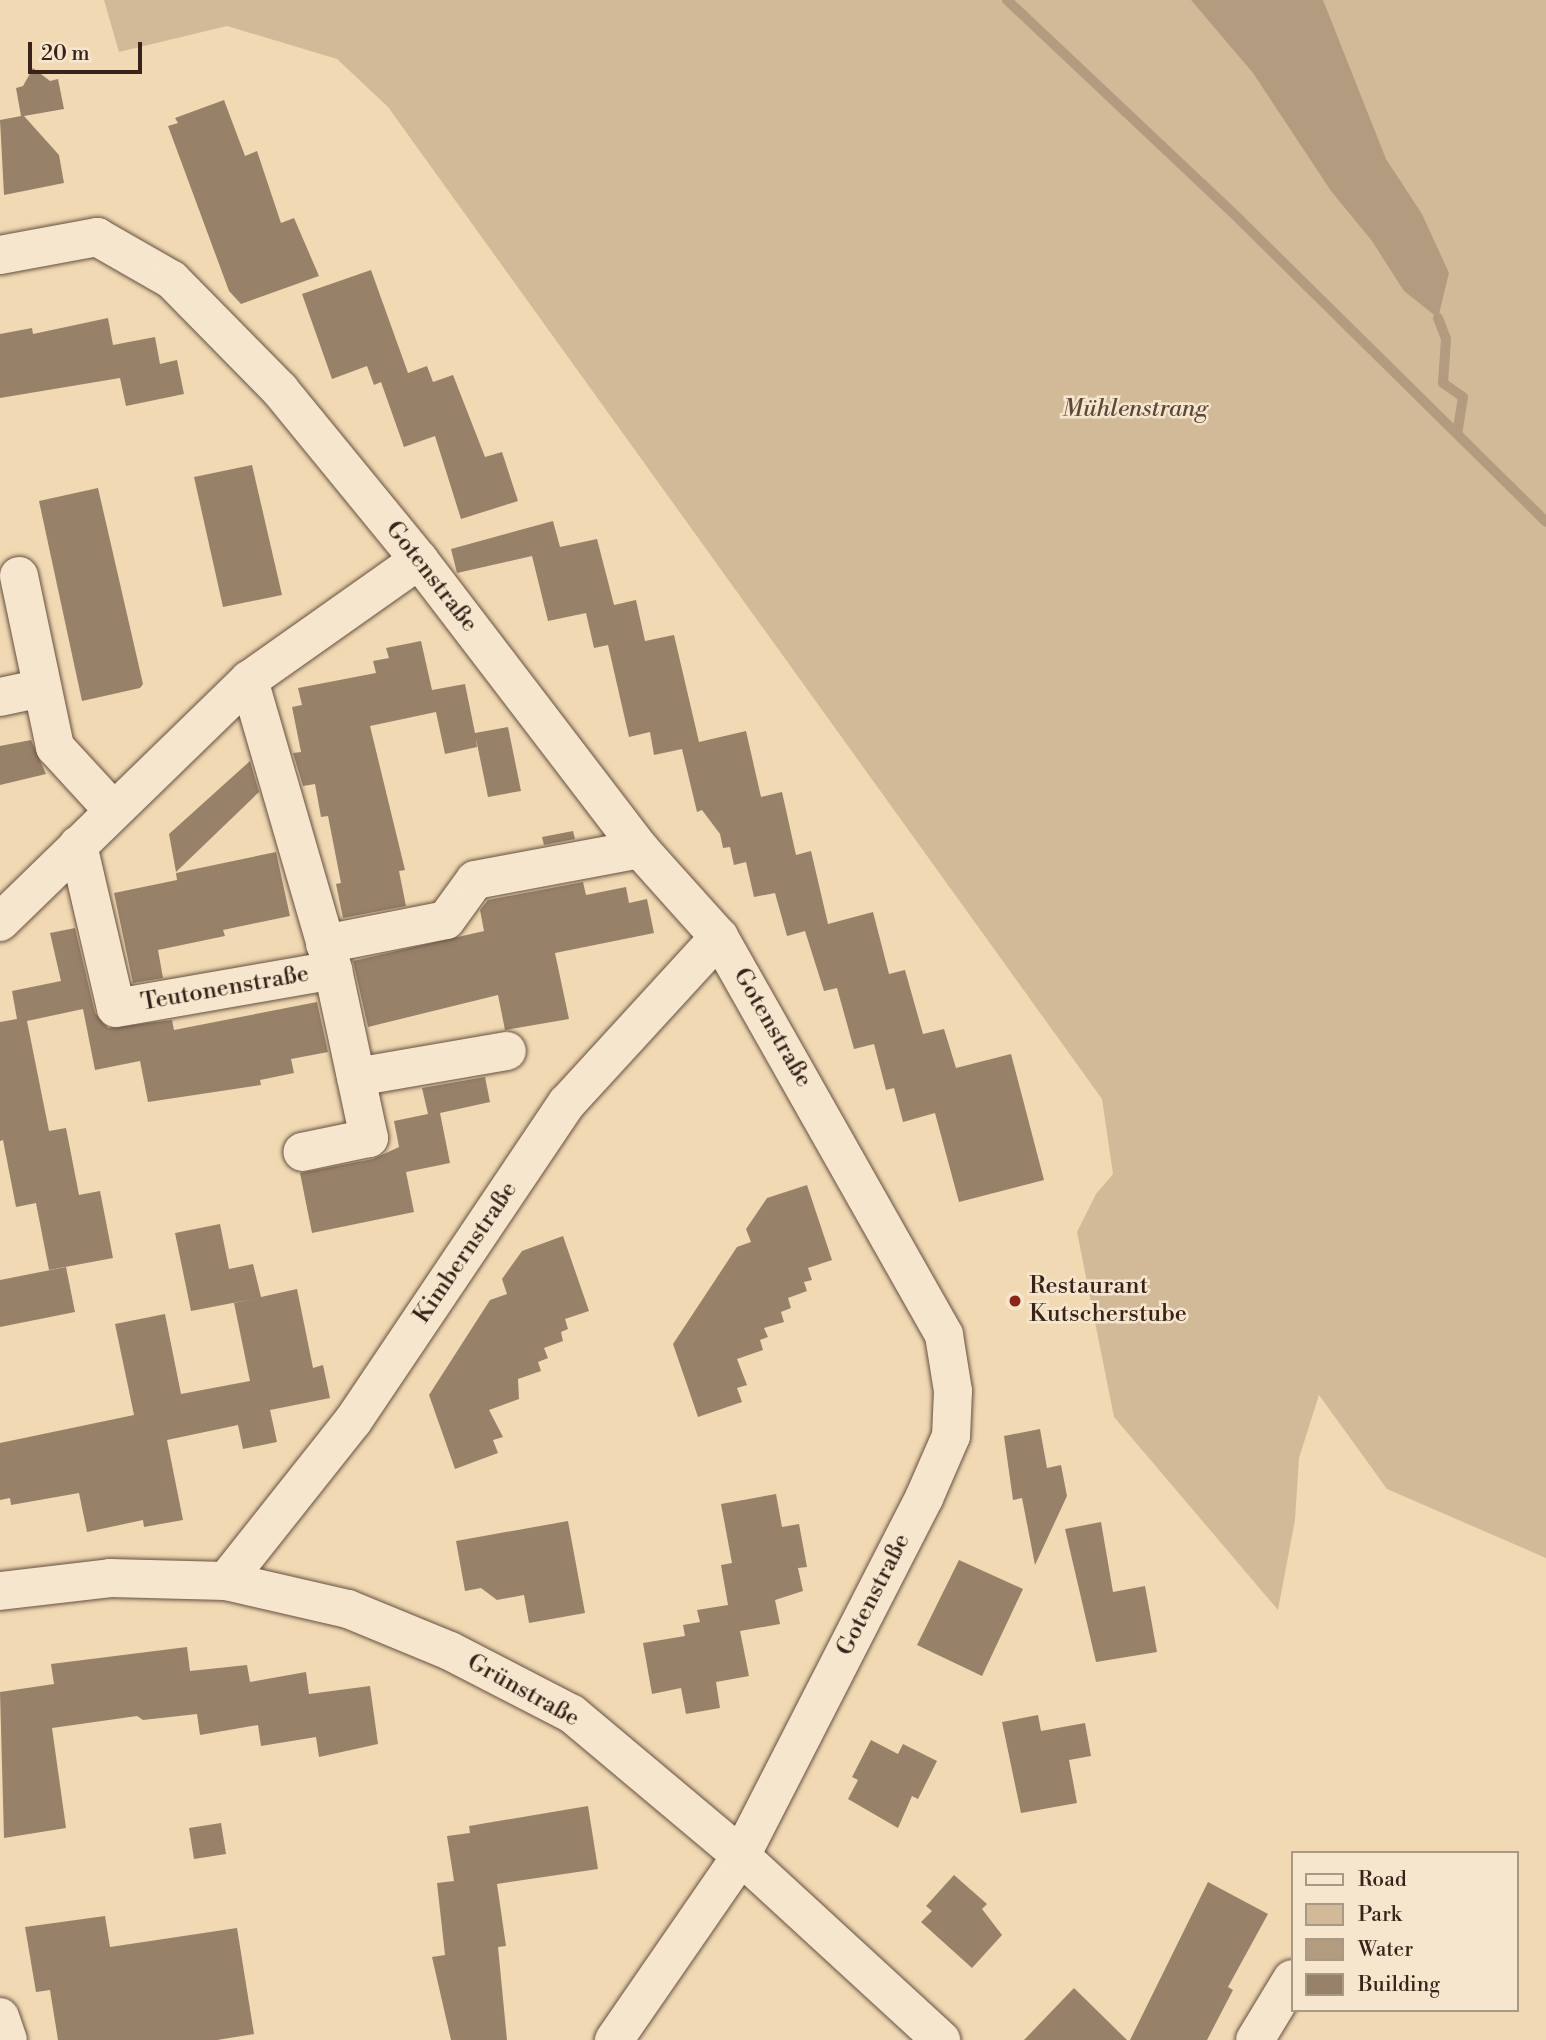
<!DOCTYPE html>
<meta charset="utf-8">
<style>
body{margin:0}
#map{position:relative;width:1546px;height:2040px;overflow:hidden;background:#f1d9b3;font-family:"Libre Bodoni",serif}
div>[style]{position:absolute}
.green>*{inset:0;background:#d2ba99}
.water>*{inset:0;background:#b29b7f}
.stream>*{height:10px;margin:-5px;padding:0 5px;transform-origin:5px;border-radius:5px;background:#b29b7f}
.building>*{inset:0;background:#988169}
.roads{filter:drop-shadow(0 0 2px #665040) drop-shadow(0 0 2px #665040)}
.street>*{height:38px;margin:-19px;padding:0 19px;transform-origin:19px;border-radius:19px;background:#f6e6ce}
.dots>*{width:19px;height:19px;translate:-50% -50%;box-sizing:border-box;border:4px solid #f6e6ce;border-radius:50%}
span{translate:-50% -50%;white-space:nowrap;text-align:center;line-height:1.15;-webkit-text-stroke:5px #f6e6ce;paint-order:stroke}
.park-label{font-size:24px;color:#5e4839;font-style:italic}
.street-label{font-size:24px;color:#382219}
.poi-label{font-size:24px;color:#382219}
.left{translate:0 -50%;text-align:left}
.legend{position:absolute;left:1291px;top:1851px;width:228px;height:161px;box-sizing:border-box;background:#f6e6ce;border:2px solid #aa9886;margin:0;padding:9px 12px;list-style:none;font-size:21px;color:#382219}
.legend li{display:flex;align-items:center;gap:14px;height:35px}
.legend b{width:35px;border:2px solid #aa9886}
.scale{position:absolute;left:28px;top:42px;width:114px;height:32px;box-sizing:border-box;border:4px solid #382219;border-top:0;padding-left:9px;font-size:21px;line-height:24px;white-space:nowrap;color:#382219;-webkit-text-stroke:5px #f6e6ce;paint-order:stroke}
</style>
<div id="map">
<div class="green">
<i style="clip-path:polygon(104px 0,1546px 0,1546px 1558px,1387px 1489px,1319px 1395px,1299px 1458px,1295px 1520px,1278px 1610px,1114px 1417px,1077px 1232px,1096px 1194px,1113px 1174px,1102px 1099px,388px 107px,337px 59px,227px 26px,119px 52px)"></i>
</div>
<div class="water">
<i style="clip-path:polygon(1191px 0,1323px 0,1386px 159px,1422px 214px,1449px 273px,1438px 318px,1404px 291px,1372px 241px,1331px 191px,1253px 73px)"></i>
</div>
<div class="stream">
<i style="left:1007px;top:0;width:319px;rotate:43.3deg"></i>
<i style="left:1239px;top:219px;width:431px;rotate:44.6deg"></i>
<i style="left:1438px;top:318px;width:22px;rotate:69deg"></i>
<i style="left:1446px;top:339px;width:44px;rotate:93.9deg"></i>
<i style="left:1443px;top:383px;width:24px;rotate:35deg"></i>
<i style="left:1463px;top:397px;width:37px;rotate:99deg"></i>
</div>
<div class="building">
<i style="clip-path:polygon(33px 68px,50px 81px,58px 79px,64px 109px,24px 116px,59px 155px,64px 183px,4px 195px,0 120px,21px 116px,16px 88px,23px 86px)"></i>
<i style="clip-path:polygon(224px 100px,245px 156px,257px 151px,281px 223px,294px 218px,319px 276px,241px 304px,229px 291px,168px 126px,178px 123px,175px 118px)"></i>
<i style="clip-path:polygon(371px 270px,408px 373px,427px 366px,433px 382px,453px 375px,485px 457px,502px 452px,518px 501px,461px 519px,435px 436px,404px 447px,381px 382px,374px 385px,367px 366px,332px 379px,302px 294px)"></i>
<i style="clip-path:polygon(108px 318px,113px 345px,155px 337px,160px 364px,177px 360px,184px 394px,126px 406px,120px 378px,0 398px,0 334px,32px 328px,33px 334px)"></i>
<i style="clip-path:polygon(252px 465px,282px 595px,223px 607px,194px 477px)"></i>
<i style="clip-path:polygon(98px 488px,143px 684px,140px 688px,82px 701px,39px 501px)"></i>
<i style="clip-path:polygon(553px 521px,560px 547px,597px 539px,614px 605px,636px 600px,645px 641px,674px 635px,699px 742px,746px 731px,761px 797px,782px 792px,796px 855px,811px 851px,828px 924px,873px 912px,889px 974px,905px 970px,923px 1034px,944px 1029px,956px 1068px,1011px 1054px,1044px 1180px,959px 1202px,935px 1113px,903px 1122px,894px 1088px,886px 1090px,874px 1044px,854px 1049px,837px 988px,824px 991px,805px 931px,787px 936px,775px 893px,754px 897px,746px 862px,734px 865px,730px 847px,723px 848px,720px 834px,702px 810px,697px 812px,682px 749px,654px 755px,650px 732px,629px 737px,608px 645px,594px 648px,586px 613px,548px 621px,532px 556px,457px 573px,451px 549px)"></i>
<i style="clip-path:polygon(421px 641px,432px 690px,465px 684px,475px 733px,508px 727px,521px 791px,488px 797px,476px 739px,477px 747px,445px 754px,436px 712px,370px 726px,405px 870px,399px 871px,406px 906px,343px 918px,336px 884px,341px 883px,328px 816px,321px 817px,315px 784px,303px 786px,293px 753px,301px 752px,292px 707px,302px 705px,298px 688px,376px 673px,373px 661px,389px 658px,386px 648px)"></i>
<i style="clip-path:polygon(31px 740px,46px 774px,0 785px,0 746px)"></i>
<i style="clip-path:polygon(250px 761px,259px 792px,176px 872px,169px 834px)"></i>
<i style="clip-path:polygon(573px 831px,575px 839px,544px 845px,542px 837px)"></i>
<i style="clip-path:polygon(276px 852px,290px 916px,223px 930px,225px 936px,158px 950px,163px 978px,133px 983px,114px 893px,177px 880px,176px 873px)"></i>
<i style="clip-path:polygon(583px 882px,586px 895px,626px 887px,629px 903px,647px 899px,654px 933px,555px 953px,569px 1019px,505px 1030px,498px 995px,368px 1027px,353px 961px,484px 931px,480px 910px,488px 900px)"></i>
<i style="clip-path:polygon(75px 928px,95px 1013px,108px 1028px,172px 1020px,174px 1030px,317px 1002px,328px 1052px,291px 1059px,294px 1073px,260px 1080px,261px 1085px,148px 1102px,140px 1061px,95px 1070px,83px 1009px,27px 1021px,49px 1131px,66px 1128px,79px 1195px,100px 1191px,113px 1258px,49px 1270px,36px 1203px,16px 1207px,3px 1140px,0 1141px,0 1022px,17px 1019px,12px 991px,61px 981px,50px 933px)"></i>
<i style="clip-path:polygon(485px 1077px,490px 1102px,440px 1113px,450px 1163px,406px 1172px,414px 1212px,312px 1233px,300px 1173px,373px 1159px,399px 1147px,394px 1121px,428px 1114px,422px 1088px)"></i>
<i style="clip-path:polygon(807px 1185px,832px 1260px,808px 1268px,812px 1280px,804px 1282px,807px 1291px,788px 1298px,791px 1308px,781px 1312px,784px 1322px,764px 1328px,768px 1337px,760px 1340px,763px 1350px,737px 1359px,747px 1385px,737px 1388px,742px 1402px,698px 1417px,673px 1344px,737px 1247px,751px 1242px,746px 1229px,767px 1198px)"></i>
<i style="clip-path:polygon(220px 1224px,229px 1269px,253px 1264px,261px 1297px,297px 1289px,313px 1368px,323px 1365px,330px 1398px,270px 1410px,277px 1442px,243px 1449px,238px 1425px,167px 1440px,183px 1520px,144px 1527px,143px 1520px,87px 1532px,79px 1493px,11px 1505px,10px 1498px,0 1500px,0 1443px,134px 1415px,115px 1324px,165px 1314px,181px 1394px,250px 1381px,234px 1303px,258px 1298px,191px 1311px,175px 1233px)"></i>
<i style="clip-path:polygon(563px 1236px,589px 1311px,565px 1319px,568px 1329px,561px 1332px,563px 1341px,544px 1348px,548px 1358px,538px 1362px,541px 1371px,518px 1379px,519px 1399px,489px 1410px,503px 1437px,493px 1440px,498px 1453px,455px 1469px,429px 1395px,490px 1300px,507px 1294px,502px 1279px,522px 1251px)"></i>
<i style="clip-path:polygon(66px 1267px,75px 1312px,0 1327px,0 1280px)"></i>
<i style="clip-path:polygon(1040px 1429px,1047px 1468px,1061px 1465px,1067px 1496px,1035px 1565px,1022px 1498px,1013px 1500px,1004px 1436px)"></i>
<i style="clip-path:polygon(776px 1494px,782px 1527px,799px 1524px,807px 1567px,798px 1568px,803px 1591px,775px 1600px,780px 1624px,740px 1631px,749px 1676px,716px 1682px,720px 1708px,686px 1714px,681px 1688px,652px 1694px,643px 1643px,685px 1636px,683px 1625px,700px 1622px,697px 1610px,728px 1605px,721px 1565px,732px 1563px,721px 1504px)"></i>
<i style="clip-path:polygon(568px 1521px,585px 1613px,529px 1623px,524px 1595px,497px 1600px,481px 1588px,465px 1591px,456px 1541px)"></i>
<i style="clip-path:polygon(1101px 1522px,1113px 1592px,1145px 1586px,1157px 1652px,1096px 1662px,1065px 1529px)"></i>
<i style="clip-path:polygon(959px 1560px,1023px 1589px,982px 1676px,917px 1645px)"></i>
<i style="clip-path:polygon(187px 1647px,190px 1671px,247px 1665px,250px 1682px,306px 1672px,309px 1694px,370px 1686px,378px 1744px,319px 1757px,316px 1737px,261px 1746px,258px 1725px,200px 1735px,197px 1714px,143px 1720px,137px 1716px,52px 1728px,66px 1828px,4px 1838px,0 1692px,54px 1684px,51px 1664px)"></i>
<i style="clip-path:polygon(1038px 1715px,1041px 1731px,1085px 1723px,1091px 1756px,1069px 1760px,1077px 1803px,1021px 1813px,1002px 1722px)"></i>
<i style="clip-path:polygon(871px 1740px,898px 1754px,903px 1744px,937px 1761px,918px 1799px,912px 1796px,898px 1828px,848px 1799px,858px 1780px,852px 1777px)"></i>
<i style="clip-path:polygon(588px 1806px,598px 1869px,497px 1884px,506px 1946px,498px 1947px,507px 2040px,451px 2040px,432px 1957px,445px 1955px,437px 1883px,454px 1881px,447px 1836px,470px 1833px,469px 1826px)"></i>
<i style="clip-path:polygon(221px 1823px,226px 1854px,194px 1859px,189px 1828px)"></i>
<i style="clip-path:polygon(954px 1875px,987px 1904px,982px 1909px,1002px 1935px,972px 1968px,921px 1922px,932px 1911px,926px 1906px)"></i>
<i style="clip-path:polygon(1208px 1882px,1268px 1914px,1228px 1987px,1233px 1990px,1207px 2040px,1130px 2040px)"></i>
<i style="clip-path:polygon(105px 1916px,110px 1947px,237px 1928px,254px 2034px,217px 2040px,58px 2040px,50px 1990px,36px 1992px,25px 1927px)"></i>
<i style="clip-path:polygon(1074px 1988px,1127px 2040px,1024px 2040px)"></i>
</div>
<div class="roads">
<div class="street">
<i style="left:0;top:255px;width:99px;rotate:-10.5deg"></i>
<i style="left:97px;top:237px;width:86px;rotate:29.8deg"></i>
<i style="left:172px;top:280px;width:154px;rotate:45.5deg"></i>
<i style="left:280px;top:390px;width:220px;rotate:50.7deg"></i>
<i style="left:419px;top:560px;width:364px;rotate:52.6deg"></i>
<i style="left:640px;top:849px;width:118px;rotate:48.1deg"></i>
<i style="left:719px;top:937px;width:457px;rotate:60.5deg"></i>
<i style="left:944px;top:1335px;width:57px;rotate:80.9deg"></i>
<i style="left:953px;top:1391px;width:45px;rotate:92.5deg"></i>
<i style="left:951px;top:1436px;width:68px;rotate:113.5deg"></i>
<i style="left:924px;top:1498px;width:402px;rotate:117.1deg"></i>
<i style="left:741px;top:1856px;width:224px;rotate:124.6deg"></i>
<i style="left:19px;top:576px;width:175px;rotate:78.1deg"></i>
<i style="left:55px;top:747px;width:86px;rotate:47.4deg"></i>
<i style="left:249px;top:680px;width:302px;rotate:73.8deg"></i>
<i style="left:333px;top:970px;width:172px;rotate:77.9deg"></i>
<i style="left:369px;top:1138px;width:68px;rotate:168.2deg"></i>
<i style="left:0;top:697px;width:43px;rotate:-12.1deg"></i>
<i style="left:78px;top:845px;width:167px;rotate:76.9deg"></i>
<i style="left:116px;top:1008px;width:220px;rotate:-9.9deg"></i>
<i style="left:0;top:922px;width:347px;rotate:-44.2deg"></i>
<i style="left:249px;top:680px;width:208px;rotate:-35.2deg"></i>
<i style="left:325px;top:944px;width:123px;rotate:-11.2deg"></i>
<i style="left:446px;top:920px;width:49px;rotate:-54.1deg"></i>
<i style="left:475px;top:880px;width:168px;rotate:-10.6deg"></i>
<i style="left:356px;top:1077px;width:153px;rotate:-9.8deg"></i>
<i style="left:226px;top:1581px;width:204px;rotate:-51.6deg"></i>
<i style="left:353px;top:1421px;width:383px;rotate:-56.1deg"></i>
<i style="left:567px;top:1103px;width:225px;rotate:-47.5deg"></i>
<i style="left:0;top:1591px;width:111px;rotate:-6.7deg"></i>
<i style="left:110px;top:1578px;width:116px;rotate:1.5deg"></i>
<i style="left:226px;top:1581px;width:125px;rotate:12.9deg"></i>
<i style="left:348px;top:1609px;width:110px;rotate:22.4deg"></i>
<i style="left:450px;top:1651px;width:137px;rotate:27.3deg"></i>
<i style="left:572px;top:1714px;width:221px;rotate:40deg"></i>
<i style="left:741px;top:1856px;width:272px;rotate:42.6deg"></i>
<i style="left:0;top:2017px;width:24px;rotate:71deg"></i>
<i style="left:1255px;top:2040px;width:71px;rotate:-58.8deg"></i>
</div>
</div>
<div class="dots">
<i style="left:1015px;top:1301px;background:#8f2418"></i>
</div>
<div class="park-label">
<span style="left:1135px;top:410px">Mühlenstrang</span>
</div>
<div class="street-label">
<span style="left:431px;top:577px;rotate:52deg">Gotenstraße</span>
<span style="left:225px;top:989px;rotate:-10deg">Teutonenstraße</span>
<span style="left:772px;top:1028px;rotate:60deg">Gotenstraße</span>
<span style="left:466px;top:1253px;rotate:-56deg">Kimbernstraße</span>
<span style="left:874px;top:1595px;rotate:-63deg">Gotenstraße</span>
<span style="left:523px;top:1691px;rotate:29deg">Grünstraße</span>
</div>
<div class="poi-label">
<span class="left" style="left:1029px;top:1301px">Restaurant<br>Kutscherstube</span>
</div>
<ul class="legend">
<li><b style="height:9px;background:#f6e6ce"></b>Road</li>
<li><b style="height:19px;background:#d2ba99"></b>Park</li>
<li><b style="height:19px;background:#b29b7f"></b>Water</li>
<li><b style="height:19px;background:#988169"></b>Building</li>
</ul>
<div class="scale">20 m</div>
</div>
